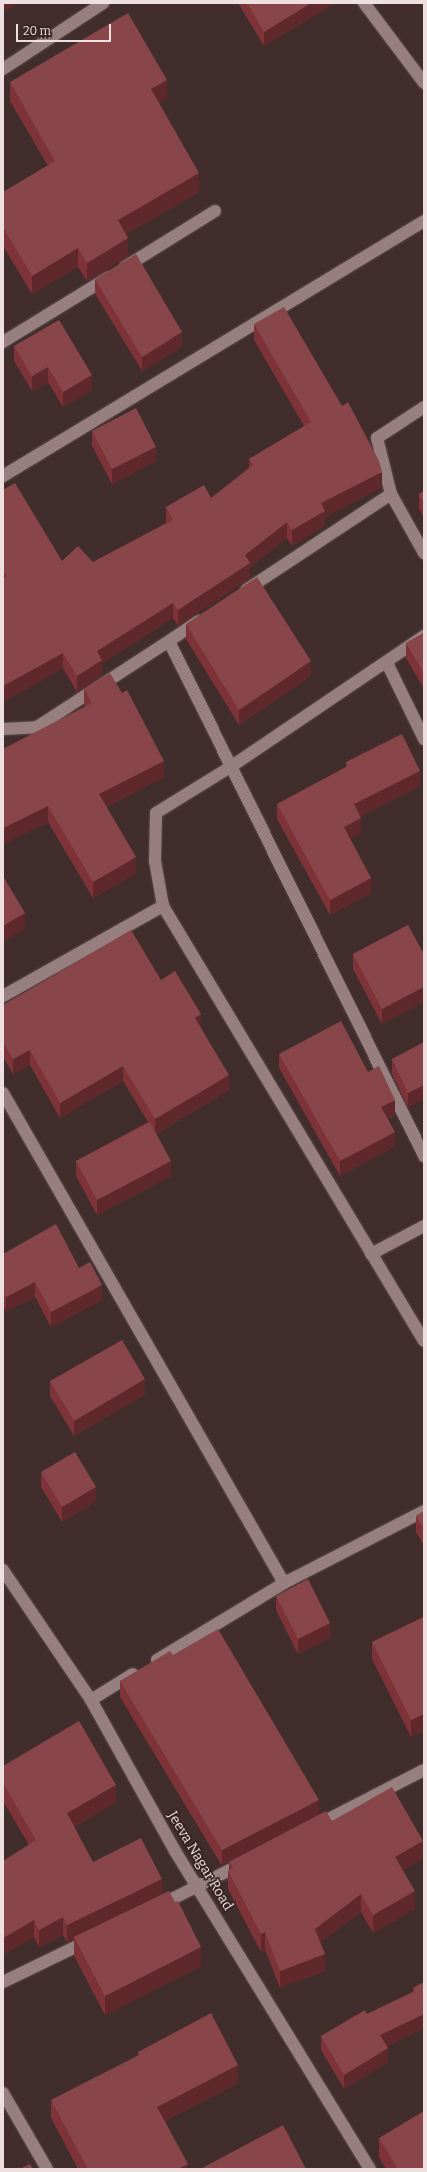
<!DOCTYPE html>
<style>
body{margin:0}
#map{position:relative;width:427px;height:2172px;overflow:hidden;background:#402d2c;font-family:Bitter,serif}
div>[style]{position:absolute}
.roads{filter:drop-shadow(0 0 1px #5a4a4a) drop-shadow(0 0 1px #5a4a4a)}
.minor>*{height:12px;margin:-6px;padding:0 6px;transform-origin:6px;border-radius:6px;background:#967f7e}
.tertiary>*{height:12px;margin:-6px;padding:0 6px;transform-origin:6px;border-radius:6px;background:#967f7e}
.wall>*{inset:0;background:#7d3338}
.shaded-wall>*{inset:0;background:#5f292b}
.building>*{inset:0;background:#89464a}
span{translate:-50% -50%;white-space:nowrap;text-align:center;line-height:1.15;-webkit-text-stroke:3px #362323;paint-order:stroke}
.street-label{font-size:14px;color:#eee0e0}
.frame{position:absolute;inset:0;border:4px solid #eee0e0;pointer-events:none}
.scale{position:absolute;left:16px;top:24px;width:95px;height:18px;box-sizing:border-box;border:2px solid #eee0e0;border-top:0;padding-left:5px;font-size:12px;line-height:14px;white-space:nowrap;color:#eee0e0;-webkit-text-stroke:3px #362323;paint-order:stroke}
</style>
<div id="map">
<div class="roads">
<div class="minor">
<i style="left:364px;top:3px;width:100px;rotate:53.1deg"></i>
<i style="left:3px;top:69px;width:120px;rotate:-33.4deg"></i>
<i style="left:125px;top:267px;width:106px;rotate:-31.9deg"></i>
<i style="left:3px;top:342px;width:124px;rotate:-31.5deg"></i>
<i style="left:3px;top:476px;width:492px;rotate:-31.2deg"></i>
<i style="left:391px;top:494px;width:58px;rotate:-104deg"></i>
<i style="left:377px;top:438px;width:56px;rotate:-33.4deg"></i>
<i style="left:246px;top:590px;width:174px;rotate:-33.5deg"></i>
<i style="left:391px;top:494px;width:68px;rotate:60.8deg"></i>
<i style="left:424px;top:636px;width:232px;rotate:145.9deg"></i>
<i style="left:232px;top:766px;width:89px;rotate:148.3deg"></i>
<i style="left:156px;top:813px;width:48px;rotate:91.2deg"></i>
<i style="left:155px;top:861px;width:46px;rotate:79.9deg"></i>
<i style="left:163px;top:906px;width:507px;rotate:59.04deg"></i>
<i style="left:169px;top:641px;width:36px;rotate:-34deg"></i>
<i style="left:387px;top:663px;width:85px;rotate:64deg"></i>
<i style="left:3px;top:729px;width:34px;rotate:-3deg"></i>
<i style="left:37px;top:727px;width:158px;rotate:-33.1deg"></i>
<i style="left:169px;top:641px;width:575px;rotate:63.66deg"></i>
<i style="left:3px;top:996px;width:184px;rotate:-29.4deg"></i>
<i style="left:3px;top:1093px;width:565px;rotate:60.17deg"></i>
<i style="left:371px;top:1254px;width:60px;rotate:-27.8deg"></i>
<i style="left:157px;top:1660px;width:149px;rotate:-31.2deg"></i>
<i style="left:284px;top:1583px;width:157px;rotate:-27.2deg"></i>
<i style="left:91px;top:1700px;width:49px;rotate:-31.8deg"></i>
<i style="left:317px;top:1825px;width:120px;rotate:-27.2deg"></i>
<i style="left:158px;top:1906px;width:94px;rotate:-26.6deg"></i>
<i style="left:3px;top:1982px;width:94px;rotate:-25.8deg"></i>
<i style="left:3px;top:2093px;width:88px;rotate:59.9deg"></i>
</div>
<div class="tertiary">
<i style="left:3px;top:1570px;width:157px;rotate:55.9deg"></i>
<i style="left:91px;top:1700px;width:173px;rotate:60.9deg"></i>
<i style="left:175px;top:1851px;width:373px;rotate:58.5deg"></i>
</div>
</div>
<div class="wall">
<i style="clip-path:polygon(238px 3px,335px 3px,264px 46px)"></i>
<i style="clip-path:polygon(10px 82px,167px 98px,159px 103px,199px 192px,126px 234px,128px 256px,87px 281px,78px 267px,32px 294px,3px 246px,3px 192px,48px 166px,10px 101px)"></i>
<i style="clip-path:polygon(95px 279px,182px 347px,142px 371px,95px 294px)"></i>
<i style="clip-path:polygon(254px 324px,382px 487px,325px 517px,325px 526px,292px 546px,287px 538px,250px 567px,250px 578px,178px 626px,173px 618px,102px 663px,102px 676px,77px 692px,63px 668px,3px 702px,3px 490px,62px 561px,93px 562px,166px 523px,166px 507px,211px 498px,249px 468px,249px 459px,304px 426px,254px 340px)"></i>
<i style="clip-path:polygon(14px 346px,92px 390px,63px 407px,48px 382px,32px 391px,14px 361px)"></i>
<i style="clip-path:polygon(92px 431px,156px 461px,112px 484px,92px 446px)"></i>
<i style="clip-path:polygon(424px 491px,424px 518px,419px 508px,419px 494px)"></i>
<i style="clip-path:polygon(186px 624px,311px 676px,239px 725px,186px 639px)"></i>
<i style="clip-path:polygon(424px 633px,424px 689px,406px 658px,406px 643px)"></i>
<i style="clip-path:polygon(84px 689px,164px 777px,106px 807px,136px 873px,93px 898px,48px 822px,3px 844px,3px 749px,85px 707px,84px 705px)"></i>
<i style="clip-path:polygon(346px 762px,420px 786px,360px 816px,361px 833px,350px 838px,371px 893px,330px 915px,277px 819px,277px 804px,346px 767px)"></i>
<i style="clip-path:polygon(408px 925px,382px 1024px,353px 969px,353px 954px)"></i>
<i style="clip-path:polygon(161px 980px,201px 1028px,229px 1090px,156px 1134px,171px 1176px,97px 1215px,76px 1176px,76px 1161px,148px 1122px,123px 1081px,60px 1118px,30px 1065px,13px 1074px,3px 1057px,3px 1005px)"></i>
<i style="clip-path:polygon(424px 1042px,408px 1108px,392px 1074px,392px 1059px)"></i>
<i style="clip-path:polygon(279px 1054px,368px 1072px,395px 1115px,387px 1119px,395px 1146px,340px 1176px,279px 1068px)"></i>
<i style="clip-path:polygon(3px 1254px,79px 1268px,102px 1300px,51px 1327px,35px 1297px,6px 1311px,3px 1306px)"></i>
<i style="clip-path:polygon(50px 1381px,145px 1394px,74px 1436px,50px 1396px)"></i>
<i style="clip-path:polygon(41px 1472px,96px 1501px,62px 1522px,41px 1487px)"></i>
<i style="clip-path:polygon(424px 1511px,424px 1546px,416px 1532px,416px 1516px)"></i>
<i style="clip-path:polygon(276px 1596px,330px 1638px,298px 1654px,276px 1610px)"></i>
<i style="clip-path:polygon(424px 1612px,424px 1730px,411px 1737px,372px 1659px,372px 1642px,423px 1617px,423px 1613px)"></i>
<i style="clip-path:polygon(173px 1655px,319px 1815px,423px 1859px,403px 1870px,415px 1909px,373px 1933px,361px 1912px,320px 1942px,325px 1971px,280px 1988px,265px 1950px,261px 1952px,228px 1889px,228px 1871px,229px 1870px,229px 1862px,222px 1866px,120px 1697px,120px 1681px)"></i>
<i style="clip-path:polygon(3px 1766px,116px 1802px,74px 1827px,93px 1862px,162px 1894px,201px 1966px,105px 2015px,74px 1956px,74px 1939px,67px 1942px,63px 1935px,39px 1947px,34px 1937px,3px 1955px,3px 1861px,29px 1845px,3px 1801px)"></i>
<i style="clip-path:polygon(424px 1982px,424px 2028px,387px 2046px,388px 2062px,344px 2089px,321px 2050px,321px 2036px,413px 1992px,413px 1988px)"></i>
<i style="clip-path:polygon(138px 2052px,238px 2083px,165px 2121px,188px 2169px,78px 2169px,51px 2118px,51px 2100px,138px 2056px)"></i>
<i style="clip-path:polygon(379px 2138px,424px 2169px,386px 2169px,379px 2157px)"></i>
</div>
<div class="shaded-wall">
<i style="clip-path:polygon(3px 3px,19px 3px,3px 12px)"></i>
<i style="clip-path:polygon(311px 3px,335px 3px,264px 46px,264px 32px)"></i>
<i style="clip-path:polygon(167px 80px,167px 98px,151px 108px,151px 89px)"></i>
<i style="clip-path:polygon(199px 173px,199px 192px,118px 239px,118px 220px)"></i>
<i style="clip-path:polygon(128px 238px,128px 256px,87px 281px,87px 263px)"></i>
<i style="clip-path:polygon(78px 248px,78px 267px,32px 294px,32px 276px)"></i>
<i style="clip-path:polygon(182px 332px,182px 347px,142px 371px,142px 357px)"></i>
<i style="clip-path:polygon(48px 367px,48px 382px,32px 391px,32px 376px)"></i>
<i style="clip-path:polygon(92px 375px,92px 390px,63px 407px,63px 392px)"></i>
<i style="clip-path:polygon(156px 447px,156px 461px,112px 484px,112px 469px)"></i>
<i style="clip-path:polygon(382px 472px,382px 487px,325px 517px,325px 526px,292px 546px,292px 530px,321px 503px)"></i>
<i style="clip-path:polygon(287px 522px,287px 538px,250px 567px,250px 578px,178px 626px,178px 610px,245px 555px)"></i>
<i style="clip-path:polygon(173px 603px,173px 618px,102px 663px,102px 676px,77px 692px,77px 676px,97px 651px)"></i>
<i style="clip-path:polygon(63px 653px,63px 668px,3px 702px,3px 686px)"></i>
<i style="clip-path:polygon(311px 661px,311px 676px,239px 725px,239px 710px)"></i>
<i style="clip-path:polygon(164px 761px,164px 777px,99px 810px,99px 794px)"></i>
<i style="clip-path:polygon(420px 771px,420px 786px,354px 819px,354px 804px)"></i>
<i style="clip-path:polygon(48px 806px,48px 822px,3px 844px,3px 828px)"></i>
<i style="clip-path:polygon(361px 818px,361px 833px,344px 842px,344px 827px)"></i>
<i style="clip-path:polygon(136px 857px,136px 873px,93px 898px,93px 882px)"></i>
<i style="clip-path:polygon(371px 878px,371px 893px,330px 915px,330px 900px)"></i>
<i style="clip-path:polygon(25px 913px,25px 929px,3px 942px,3px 926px)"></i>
<i style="clip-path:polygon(424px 987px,424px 1002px,382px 1024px,382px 1009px)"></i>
<i style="clip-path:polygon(201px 1014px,201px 1029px,195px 1018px)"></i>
<i style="clip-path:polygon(30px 1050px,30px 1065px,13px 1074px,13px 1059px)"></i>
<i style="clip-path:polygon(123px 1066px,123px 1081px,60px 1118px,60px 1103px)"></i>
<i style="clip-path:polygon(229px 1075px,229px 1090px,155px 1134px,155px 1119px)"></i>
<i style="clip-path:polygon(424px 1085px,424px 1099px,408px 1108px,408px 1093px)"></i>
<i style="clip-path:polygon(395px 1100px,395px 1115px,381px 1122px,381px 1107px)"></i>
<i style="clip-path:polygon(395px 1132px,395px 1146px,340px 1176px,340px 1161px)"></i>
<i style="clip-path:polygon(171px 1161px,171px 1176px,97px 1215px,97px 1200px)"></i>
<i style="clip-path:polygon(35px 1282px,35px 1297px,6px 1311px,6px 1297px)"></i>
<i style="clip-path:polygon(102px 1285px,102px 1300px,51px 1327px,51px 1312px)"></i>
<i style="clip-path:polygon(145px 1379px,145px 1394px,74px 1436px,74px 1421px)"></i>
<i style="clip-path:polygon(96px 1487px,96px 1501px,62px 1522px,62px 1507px)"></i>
<i style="clip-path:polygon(330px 1623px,330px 1638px,298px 1654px,298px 1639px)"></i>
<i style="clip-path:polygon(424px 1714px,424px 1730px,411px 1737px,411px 1720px)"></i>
<i style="clip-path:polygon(116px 1785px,116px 1802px,67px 1831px,67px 1813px)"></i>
<i style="clip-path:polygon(319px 1800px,319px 1816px,222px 1866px,222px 1850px)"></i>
<i style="clip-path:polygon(423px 1841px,423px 1859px,395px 1875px,395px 1857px)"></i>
<i style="clip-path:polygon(162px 1879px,162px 1896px,74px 1937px,74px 1939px,67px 1942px,67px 1925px)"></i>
<i style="clip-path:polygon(415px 1891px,415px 1909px,373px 1933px,373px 1915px)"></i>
<i style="clip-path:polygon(361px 1894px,361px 1912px,315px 1946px,315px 1929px)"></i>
<i style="clip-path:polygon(63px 1917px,63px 1935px,39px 1947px,39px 1930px)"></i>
<i style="clip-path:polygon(34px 1920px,34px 1937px,3px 1955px,3px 1938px)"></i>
<i style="clip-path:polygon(265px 1932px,265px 1950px,261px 1952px,261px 1934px)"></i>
<i style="clip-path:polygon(201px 1947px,201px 1966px,105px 2015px,105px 1996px)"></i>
<i style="clip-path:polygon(325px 1954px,325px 1971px,280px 1988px,280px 1971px)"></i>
<i style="clip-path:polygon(424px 2014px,424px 2028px,380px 2049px,380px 2035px)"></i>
<i style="clip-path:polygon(388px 2048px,388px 2062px,344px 2089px,344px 2075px)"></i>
<i style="clip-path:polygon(238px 2065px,238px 2083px,157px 2125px,157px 2107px)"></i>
<i style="clip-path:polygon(188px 2164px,188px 2169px,178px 2169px)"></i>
</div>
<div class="building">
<i style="clip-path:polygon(247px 3px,311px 3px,264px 32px)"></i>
<i style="clip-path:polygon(128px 13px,167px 80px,151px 89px,199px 173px,118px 220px,128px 238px,87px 263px,78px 248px,32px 276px,3px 227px,3px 192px,55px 161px,10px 82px)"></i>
<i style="clip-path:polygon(136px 254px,182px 332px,142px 357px,95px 279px)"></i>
<i style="clip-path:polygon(284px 307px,342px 406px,348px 402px,379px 461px,382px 472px,321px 503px,325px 511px,292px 530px,287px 522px,245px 555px,250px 563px,178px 610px,173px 603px,97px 651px,102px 660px,77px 676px,63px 653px,3px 686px,3px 579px,7px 577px,3px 570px,3px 490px,15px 483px,62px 561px,78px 546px,93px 562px,173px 520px,166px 507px,204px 485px,211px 498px,253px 465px,249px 459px,311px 422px,254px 324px)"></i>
<i style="clip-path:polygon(59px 320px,92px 375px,63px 392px,48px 367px,32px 376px,14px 346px)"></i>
<i style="clip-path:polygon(136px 408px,156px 447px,112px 469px,92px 431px)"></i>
<i style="clip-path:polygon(424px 491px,424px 503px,419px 494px)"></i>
<i style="clip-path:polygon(257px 577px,311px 661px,239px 710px,186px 624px)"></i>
<i style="clip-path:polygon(424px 633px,424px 674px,406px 643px)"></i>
<i style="clip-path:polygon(110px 673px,122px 693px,127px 690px,164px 761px,99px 794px,136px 857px,93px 882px,48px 806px,3px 828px,3px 749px,92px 703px,84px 689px)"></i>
<i style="clip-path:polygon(402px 734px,420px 771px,354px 804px,361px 818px,344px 827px,371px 878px,330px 900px,277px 804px,348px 766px,346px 762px)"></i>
<i style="clip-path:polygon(3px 876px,25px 913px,3px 926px)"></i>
<i style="clip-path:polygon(408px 925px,424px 954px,424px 987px,382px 1009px,353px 954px)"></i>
<i style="clip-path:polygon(131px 930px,161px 980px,175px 971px,201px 1014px,195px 1018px,229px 1075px,155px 1119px,123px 1066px,60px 1103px,30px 1050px,13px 1059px,3px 1042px,3px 1005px)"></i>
<i style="clip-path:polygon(341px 1021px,368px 1072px,379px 1066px,395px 1100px,381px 1107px,395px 1132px,340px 1161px,279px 1054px)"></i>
<i style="clip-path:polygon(424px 1042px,424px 1085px,408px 1093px,392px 1059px)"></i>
<i style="clip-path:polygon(150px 1122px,171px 1161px,97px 1200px,76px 1161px)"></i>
<i style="clip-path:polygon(56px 1224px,79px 1268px,90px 1262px,102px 1285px,51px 1312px,35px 1282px,6px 1297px,3px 1291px,3px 1254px)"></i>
<i style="clip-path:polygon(122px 1340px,145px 1379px,74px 1421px,50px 1381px)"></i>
<i style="clip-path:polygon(75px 1452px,96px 1487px,62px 1507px,41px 1472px)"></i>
<i style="clip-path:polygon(424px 1511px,424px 1529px,416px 1516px)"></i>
<i style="clip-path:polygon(308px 1579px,330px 1623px,298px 1639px,276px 1596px)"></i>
<i style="clip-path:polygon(424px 1617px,424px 1714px,411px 1720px,372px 1642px)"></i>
<i style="clip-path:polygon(218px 1629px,319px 1800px,222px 1850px,120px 1681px,170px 1651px,173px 1655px)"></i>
<i style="clip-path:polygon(79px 1721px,116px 1785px,67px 1813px,93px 1862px,141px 1838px,162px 1879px,67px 1925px,63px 1917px,39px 1930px,34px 1920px,3px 1938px,3px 1861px,36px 1840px,3px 1783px,3px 1766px)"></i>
<i style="clip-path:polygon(392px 1787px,423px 1841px,395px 1857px,415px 1891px,373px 1915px,361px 1894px,315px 1929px,325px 1954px,280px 1971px,265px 1932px,261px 1934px,228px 1871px,233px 1868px,229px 1862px,326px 1811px,332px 1821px)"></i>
<i style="clip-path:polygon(169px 1891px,175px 1902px,178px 1901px,201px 1947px,105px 1996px,74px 1937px)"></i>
<i style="clip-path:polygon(424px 1982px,424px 2014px,380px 2035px,388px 2048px,344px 2075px,321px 2036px,365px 2010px,367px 2014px,415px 1991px,413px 1988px)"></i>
<i style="clip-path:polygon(211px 2013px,238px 2065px,157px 2107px,188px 2164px,178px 2169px,88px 2169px,51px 2100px,139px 2055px,138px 2052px)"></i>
<i style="clip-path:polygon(424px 2111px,424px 2169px,398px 2169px,379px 2138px)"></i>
<i style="clip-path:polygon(283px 2125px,306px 2169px,205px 2169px,204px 2167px)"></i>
<i style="clip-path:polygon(30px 2164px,33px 2169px,20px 2169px)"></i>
</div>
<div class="street-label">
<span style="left:200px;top:1861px;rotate:59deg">Jeeva Nagar Road</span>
</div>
<div class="frame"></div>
<div class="scale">20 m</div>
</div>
